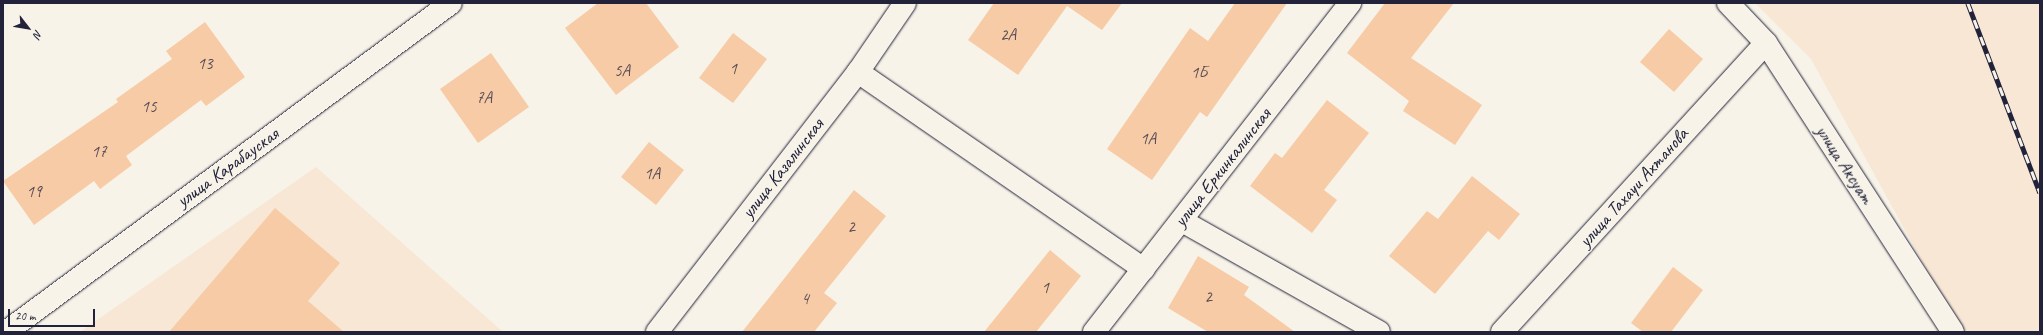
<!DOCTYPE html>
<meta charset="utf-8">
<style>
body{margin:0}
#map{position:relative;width:2043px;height:335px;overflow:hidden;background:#f7f3e8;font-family:Caveat,sans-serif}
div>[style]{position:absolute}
.built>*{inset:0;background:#f7e7d4}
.building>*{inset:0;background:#f7cba6}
.roads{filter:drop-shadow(0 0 1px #22223b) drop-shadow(0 0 1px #22223b)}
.minor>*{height:22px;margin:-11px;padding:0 11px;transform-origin:11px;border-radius:11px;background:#f7f3e8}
.rail>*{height:4.5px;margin-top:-2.25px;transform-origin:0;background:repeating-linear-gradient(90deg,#f7f3e8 0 9px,#22223b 0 18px);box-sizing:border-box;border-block:1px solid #22223b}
span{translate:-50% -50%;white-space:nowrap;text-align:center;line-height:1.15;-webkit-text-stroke:3px #f7f3e8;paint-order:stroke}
.number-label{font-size:17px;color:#574c56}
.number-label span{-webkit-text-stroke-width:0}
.street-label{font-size:19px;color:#22223b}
.frame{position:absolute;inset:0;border:4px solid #22223b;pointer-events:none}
.north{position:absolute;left:8px;top:8px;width:40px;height:40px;-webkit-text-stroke:3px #f7f3e8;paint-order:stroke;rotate:121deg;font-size:11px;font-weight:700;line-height:16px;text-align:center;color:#22223b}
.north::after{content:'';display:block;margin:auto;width:14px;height:18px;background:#22223b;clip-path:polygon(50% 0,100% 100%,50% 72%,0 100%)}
.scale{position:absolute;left:8px;top:309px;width:87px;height:18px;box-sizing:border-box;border:2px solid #22223b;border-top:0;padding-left:5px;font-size:12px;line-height:14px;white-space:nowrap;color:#22223b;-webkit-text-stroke:3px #f7f3e8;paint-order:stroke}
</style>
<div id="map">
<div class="built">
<i style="clip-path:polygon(1755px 3px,2040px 3px,2040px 332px,1961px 332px,1811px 59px)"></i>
<i style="clip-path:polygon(316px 167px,503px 332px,80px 332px)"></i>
</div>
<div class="building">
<i style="clip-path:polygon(598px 3px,646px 3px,679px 47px,616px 95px,565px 28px)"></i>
<i style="clip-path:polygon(994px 3px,1122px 3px,1102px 30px,1067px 6px,1018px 75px,968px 40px)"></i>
<i style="clip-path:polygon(1235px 3px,1287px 3px,1207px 117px,1200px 112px,1152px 180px,1107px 149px,1190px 28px,1208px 41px)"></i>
<i style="clip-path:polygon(1385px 3px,1454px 3px,1411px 58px,1482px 105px,1455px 145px,1403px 111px,1409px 101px,1347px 53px)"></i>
<i style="clip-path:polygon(205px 22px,245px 77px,206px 106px,201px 100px,126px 156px,132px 165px,100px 189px,94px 181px,34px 225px,3px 181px,118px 102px,116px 99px,172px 59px,166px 51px)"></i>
<i style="clip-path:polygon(1669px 29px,1703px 59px,1674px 92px,1640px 62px)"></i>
<i style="clip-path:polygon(733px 33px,767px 59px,733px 103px,699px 78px)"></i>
<i style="clip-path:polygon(491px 53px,529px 107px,478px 143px,440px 89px)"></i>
<i style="clip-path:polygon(1327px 100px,1369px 133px,1324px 190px,1337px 200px,1312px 233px,1250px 186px,1275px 153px,1282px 158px)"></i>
<i style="clip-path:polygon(649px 142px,684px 170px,656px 205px,621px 177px)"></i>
<i style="clip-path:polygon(1472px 176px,1520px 214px,1499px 240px,1488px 231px,1435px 294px,1389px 256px,1427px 211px,1438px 219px)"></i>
<i style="clip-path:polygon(854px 190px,886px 216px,824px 293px,837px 303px,814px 332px,742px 332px)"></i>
<i style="clip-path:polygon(275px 208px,340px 263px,308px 301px,344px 332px,169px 332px)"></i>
<i style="clip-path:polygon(1050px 250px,1081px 276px,1036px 332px,984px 332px)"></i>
<i style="clip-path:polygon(1198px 256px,1249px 287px,1244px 295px,1295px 332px,1208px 332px,1168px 308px)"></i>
<i style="clip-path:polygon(1673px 267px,1703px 290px,1671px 332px,1643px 332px,1631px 323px)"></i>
</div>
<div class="roads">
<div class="minor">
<i style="left:1728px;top:3px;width:55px;rotate:46.5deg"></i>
<i style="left:1766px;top:43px;width:344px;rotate:57.1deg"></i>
<i style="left:858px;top:72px;width:347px;rotate:34.6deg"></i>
<i style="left:1182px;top:221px;width:226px;rotate:29.4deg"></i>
<i style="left:6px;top:332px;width:553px;rotate:-36.48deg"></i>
<i style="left:657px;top:332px;width:329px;rotate:-52.3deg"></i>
<i style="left:858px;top:72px;width:83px;rotate:-55.7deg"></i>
<i style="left:1094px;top:332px;width:417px;rotate:-52.1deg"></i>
<i style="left:1502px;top:332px;width:391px;rotate:-47.6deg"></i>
</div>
</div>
<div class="rail">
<i style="left:1968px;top:3px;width:203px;rotate:69.2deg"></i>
</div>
<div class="number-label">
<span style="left:1008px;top:35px">2А</span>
<span style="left:205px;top:64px">13</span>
<span style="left:733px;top:69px">1</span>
<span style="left:622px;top:71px">5А</span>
<span style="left:1199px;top:73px">1Б</span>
<span style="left:484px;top:98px">7А</span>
<span style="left:149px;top:107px">15</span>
<span style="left:1148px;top:139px">1А</span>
<span style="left:99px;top:152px">17</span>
<span style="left:652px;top:174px">1А</span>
<span style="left:34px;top:192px">19</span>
<span style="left:851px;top:227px">2</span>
<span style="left:1045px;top:288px">1</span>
<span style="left:1208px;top:297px">2</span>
<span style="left:805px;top:299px">4</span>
</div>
<div class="street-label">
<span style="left:1844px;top:165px;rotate:57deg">улица Аксуат</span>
<span style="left:228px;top:168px;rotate:-36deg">улица Карабауская</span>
<span style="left:1223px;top:168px;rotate:-52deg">улица Еркинкалинская</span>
<span style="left:783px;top:169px;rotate:-52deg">улица Казалинская</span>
<span style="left:1634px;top:188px;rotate:-48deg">улица Тахауи Ахтанова</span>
</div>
<div class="frame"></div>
<div class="north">N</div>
<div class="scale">20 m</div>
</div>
